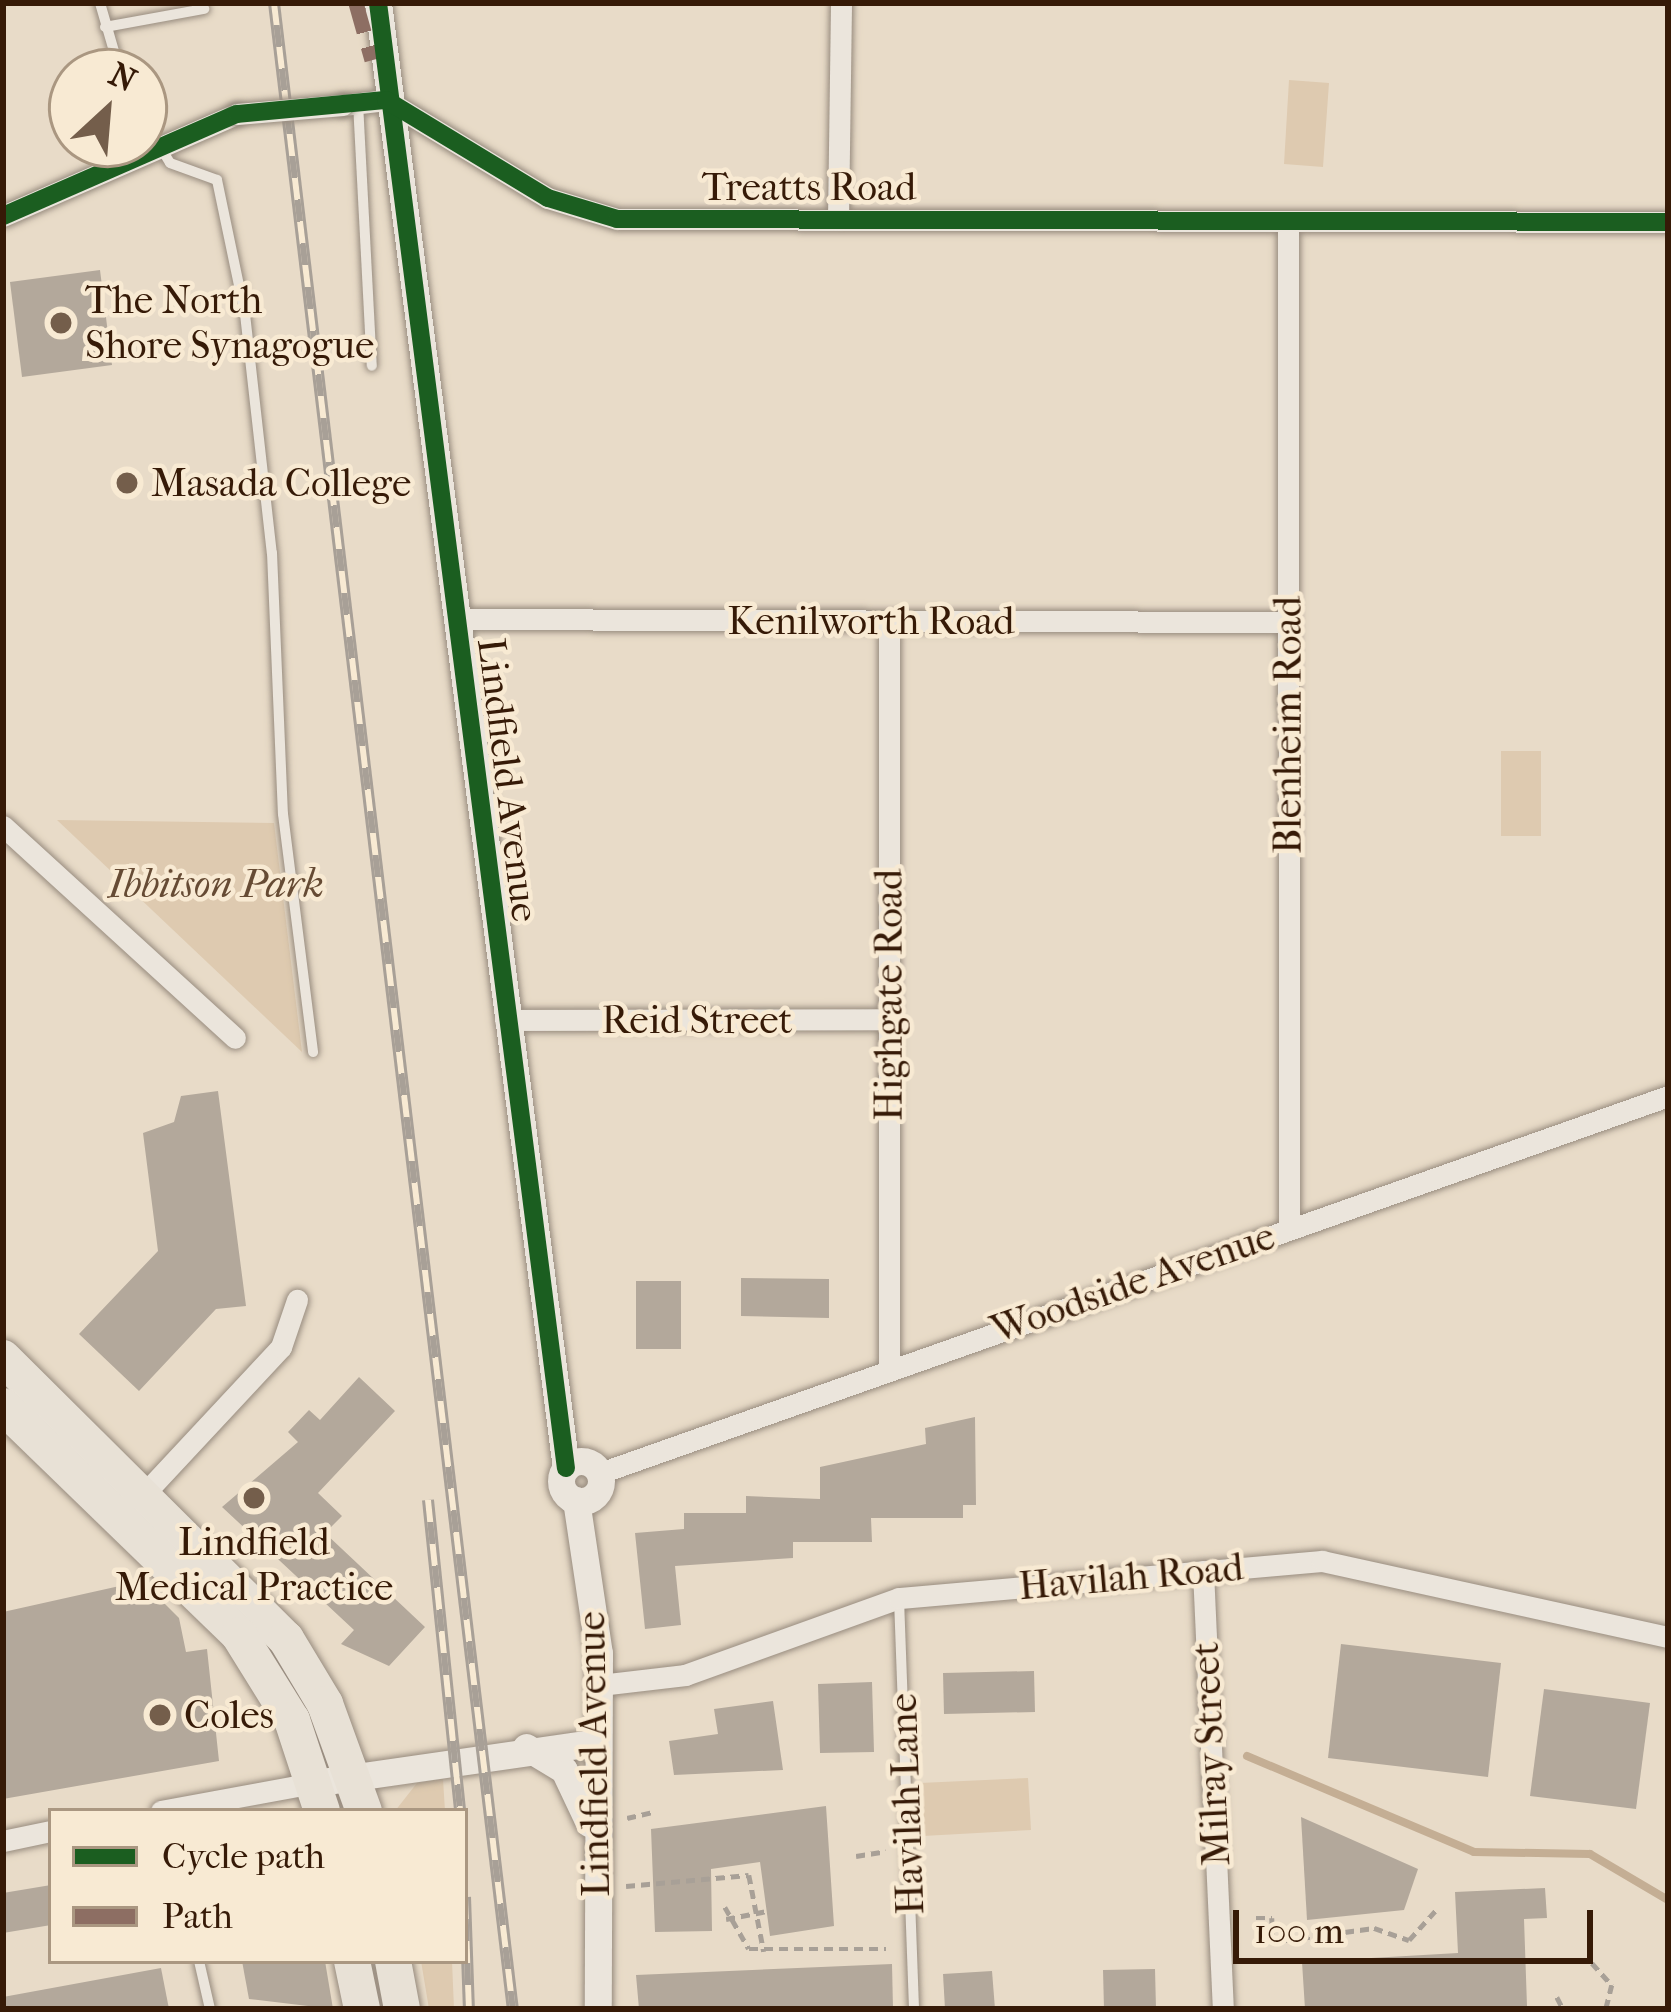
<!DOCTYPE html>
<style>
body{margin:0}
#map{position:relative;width:1671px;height:2012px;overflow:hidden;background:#e8dbc8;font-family:"IM FELL French Canon",serif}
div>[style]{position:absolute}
.green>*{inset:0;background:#decab0}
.stream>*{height:8px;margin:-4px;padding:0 4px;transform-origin:4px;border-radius:4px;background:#c4ae94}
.building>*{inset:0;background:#b3a89b}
.path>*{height:4.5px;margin-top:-2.25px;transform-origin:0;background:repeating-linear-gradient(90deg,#a8a097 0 9px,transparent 0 15px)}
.roads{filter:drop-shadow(0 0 3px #988c7f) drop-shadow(0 0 3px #988c7f)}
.lane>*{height:10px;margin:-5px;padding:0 5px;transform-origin:5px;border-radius:5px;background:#ebe5dc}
.street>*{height:21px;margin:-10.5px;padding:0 10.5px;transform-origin:10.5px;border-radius:10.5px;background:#ebe5dc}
.secondary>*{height:27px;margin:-13.5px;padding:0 13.5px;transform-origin:13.5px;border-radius:13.5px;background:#ebe5dc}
.secondary>.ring{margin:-13.5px;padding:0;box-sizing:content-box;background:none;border:27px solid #ebe5dc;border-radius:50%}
.highway>*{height:36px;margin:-18px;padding:0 18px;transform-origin:18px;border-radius:18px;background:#e8e1d6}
.rail>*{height:12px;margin-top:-6px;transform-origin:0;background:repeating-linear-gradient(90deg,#f8ead3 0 22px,#a8a097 0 44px);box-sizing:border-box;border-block:3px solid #a8a097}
.bridges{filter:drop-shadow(0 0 3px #988c7f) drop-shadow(0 0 3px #988c7f)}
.street-bridge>*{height:21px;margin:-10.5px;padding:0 10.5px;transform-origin:10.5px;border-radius:10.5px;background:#ebe5dc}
.quiet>*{height:15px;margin-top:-7.5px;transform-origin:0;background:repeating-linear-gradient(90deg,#8d6e63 0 30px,transparent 0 45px)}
.cycleway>*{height:18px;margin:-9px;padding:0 9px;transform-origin:9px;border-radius:9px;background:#1b5e20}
.dots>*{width:33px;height:33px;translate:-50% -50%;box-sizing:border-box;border:6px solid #f8ead3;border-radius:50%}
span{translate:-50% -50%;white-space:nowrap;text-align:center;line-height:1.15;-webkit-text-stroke:9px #f8ead3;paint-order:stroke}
.street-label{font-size:39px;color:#361a07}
.poi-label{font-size:39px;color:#361a07}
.left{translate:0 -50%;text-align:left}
.park-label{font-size:39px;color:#664b34;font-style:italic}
.frame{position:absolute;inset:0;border:6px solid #361a07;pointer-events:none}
.legend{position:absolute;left:48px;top:1808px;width:420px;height:156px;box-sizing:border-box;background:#f8ead3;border:3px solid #aa9781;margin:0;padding:15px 21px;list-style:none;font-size:36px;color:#361a07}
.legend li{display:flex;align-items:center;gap:24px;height:60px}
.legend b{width:60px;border:3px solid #aa9781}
.north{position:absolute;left:48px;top:48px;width:120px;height:120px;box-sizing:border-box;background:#f8ead3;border:3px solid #aa9781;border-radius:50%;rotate:26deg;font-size:33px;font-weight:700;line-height:48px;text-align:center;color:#361a07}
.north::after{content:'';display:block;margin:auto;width:42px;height:54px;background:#745e4b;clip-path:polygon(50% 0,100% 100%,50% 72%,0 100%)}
.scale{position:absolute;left:1233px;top:1910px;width:360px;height:54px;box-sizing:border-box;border:6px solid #361a07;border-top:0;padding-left:15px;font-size:36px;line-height:42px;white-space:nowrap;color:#361a07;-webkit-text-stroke:9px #f8ead3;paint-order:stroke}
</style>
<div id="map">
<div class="green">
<i style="clip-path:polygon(1289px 80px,1329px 83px,1323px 167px,1284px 164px)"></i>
<i style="clip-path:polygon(1501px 751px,1541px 751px,1541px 836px,1501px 836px)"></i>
<i style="clip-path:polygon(57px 820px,274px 823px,302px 1052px)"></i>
<i style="clip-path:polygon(1028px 1778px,1031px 1830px,923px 1836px,920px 1783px)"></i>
<i style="clip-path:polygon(443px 1779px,445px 1811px,395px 1811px,417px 1783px)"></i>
<i style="clip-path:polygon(421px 1961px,452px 1961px,454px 2009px,429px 2009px)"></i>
</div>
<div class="stream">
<i style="left:1247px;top:1756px;width:246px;rotate:22.9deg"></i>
<i style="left:1474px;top:1852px;width:116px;rotate:1deg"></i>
<i style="left:1590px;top:1854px;width:91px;rotate:30.5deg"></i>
</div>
<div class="building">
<i style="clip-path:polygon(100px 270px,112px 365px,22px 377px,10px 282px)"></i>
<i style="clip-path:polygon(218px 1091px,246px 1306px,216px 1309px,139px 1391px,79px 1334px,158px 1251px,143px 1133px,174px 1122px,181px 1096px)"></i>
<i style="clip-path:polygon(741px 1278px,829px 1279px,829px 1318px,741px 1316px)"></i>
<i style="clip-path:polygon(636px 1281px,681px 1281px,681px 1349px,636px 1349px)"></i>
<i style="clip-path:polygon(359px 1377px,395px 1411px,318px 1493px,342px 1516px,325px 1533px,425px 1627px,389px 1666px,341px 1644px,354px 1630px,222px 1507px,298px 1442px,288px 1432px,309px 1410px,320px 1420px)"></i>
<i style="clip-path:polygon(975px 1417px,976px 1505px,963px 1505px,963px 1518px,871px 1518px,872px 1542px,793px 1542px,793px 1558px,675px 1566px,681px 1625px,645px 1629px,635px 1533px,684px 1529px,684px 1513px,746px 1513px,746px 1496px,820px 1499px,820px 1467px,926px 1444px,925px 1428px)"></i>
<i style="clip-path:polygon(142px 1581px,179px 1618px,186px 1652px,207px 1649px,219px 1761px,3px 1799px,3px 1612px)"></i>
<i style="clip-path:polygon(1341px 1644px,1501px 1663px,1488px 1777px,1328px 1758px)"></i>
<i style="clip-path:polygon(1034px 1671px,1035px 1712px,944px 1714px,943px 1673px)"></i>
<i style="clip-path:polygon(872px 1682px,874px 1752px,820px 1753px,818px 1684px)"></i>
<i style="clip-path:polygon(1544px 1689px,1650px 1703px,1636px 1809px,1530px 1796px)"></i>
<i style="clip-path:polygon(773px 1701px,783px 1770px,674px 1775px,669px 1741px,718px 1734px,714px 1709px)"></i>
<i style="clip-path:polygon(826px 1806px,834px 1926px,770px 1936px,760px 1862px,711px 1869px,712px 1931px,655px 1932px,651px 1829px)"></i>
<i style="clip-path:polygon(1301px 1817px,1418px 1869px,1404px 1910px,1307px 1920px)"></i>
<i style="clip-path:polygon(51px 1885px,51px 1925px,3px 1933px,3px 1893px)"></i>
<i style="clip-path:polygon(1545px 1888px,1547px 1918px,1524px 1919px,1527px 2006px,1305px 2009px,1302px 1962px,1458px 1953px,1455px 1892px)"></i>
<i style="clip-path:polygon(242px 1961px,325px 1961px,333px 2009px,249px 1999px)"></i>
<i style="clip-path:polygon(892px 1964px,893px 2009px,639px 2009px,636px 1975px)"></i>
<i style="clip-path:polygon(161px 1968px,169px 2009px,3px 2009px,3px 1997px)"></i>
<i style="clip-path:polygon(1155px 1969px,1156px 2009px,1104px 2009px,1103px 1970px)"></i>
<i style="clip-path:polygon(992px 1971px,995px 2009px,945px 2009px,943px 1974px)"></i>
</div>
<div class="path">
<i style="left:627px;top:1818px;width:26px;rotate:-13deg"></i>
<i style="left:856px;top:1856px;width:30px;rotate:-9deg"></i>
<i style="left:626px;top:1886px;width:123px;rotate:-5.1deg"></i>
<i style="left:749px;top:1875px;width:78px;rotate:79deg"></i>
<i style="left:725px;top:1907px;width:48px;rotate:60.3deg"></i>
<i style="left:749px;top:1949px;width:137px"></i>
<i style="left:1256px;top:1918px;width:16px"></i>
<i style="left:1272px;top:1918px;width:26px;rotate:88deg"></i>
<i style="left:726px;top:1919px;width:42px;rotate:-11deg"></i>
<i style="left:1256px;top:1944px;width:119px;rotate:-7.7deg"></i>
<i style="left:1374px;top:1928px;width:37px;rotate:19deg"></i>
<i style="left:1409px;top:1940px;width:40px;rotate:-48deg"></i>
<i style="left:1592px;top:1963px;width:30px;rotate:48deg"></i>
<i style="left:1612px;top:1985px;width:25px;rotate:104deg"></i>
<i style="left:1557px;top:1997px;width:13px;rotate:63deg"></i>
</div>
<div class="roads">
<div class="lane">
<i style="left:100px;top:3px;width:72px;rotate:73.8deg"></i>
<i style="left:105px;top:27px;width:101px;rotate:-10.3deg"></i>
<i style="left:358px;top:103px;width:263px;rotate:87deg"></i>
<i style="left:144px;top:120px;width:50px;rotate:58.8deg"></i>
<i style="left:170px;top:163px;width:50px;rotate:19.9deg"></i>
<i style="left:217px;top:180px;width:137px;rotate:78.2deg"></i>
<i style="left:245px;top:314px;width:241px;rotate:83.6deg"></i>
<i style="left:272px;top:553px;width:261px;rotate:87.6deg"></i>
<i style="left:283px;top:814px;width:240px;rotate:82.8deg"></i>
<i style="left:899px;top:1599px;width:410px;rotate:87.9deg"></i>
<i style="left:199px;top:1961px;width:49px;rotate:77.1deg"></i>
</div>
<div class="street">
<i style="left:343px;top:105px;width:43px;rotate:-6.6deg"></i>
<i style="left:386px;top:100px;width:189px;rotate:31.2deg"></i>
<i style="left:548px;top:198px;width:72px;rotate:16.9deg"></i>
<i style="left:617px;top:219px;width:1051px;rotate:0.16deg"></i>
<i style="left:3px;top:216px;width:255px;rotate:-23.6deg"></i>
<i style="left:838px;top:220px;width:217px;rotate:-89.2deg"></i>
<i style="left:1288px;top:222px;width:1007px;rotate:89.94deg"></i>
<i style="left:454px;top:619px;width:834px;rotate:0.21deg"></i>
<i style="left:3px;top:826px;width:314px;rotate:42.4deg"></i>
<i style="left:505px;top:1020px;width:384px;rotate:-0.1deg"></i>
<i style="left:889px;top:1369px;width:748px;rotate:-90deg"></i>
<i style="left:600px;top:1473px;width:1133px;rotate:-19.44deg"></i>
<i style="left:144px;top:1494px;width:201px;rotate:-47deg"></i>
<i style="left:281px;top:1347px;width:50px;rotate:-71.2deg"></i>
<i style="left:1203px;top:1571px;width:438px;rotate:87.4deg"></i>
<i style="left:600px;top:1685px;width:86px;rotate:-6.7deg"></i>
<i style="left:685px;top:1675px;width:227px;rotate:-19.8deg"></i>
<i style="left:899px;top:1598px;width:425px;rotate:-5deg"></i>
<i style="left:1322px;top:1561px;width:354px;rotate:12.4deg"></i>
<i style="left:161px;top:1811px;width:156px;rotate:-10.4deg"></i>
<i style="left:3px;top:1841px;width:49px;rotate:-11.8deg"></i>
</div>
<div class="secondary">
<i style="left:378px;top:3px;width:1477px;rotate:82.69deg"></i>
<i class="ring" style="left:561px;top:1461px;width:13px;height:13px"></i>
<i style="left:576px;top:1500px;width:155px;rotate:81.5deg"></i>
<i style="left:599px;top:1653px;width:356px;rotate:90.2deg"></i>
<i style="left:526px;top:1747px;width:44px;rotate:31.2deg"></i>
<i style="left:564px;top:1770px;width:59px;rotate:64.7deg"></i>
<i style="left:314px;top:1783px;width:287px;rotate:-8.2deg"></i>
</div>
<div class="highway">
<i style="left:3px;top:1358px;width:399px;rotate:44.8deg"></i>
<i style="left:286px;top:1639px;width:76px;rotate:59deg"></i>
<i style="left:325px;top:1704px;width:114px;rotate:70deg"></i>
<i style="left:3px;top:1406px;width:329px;rotate:44.1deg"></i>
<i style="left:239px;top:1635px;width:100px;rotate:58.1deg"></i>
<i style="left:292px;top:1720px;width:96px;rotate:71.8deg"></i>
<i style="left:352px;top:1961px;width:49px;rotate:78.2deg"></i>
<i style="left:393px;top:1961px;width:49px;rotate:79.4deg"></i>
</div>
</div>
<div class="rail">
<i style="left:274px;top:3px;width:2020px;rotate:83.21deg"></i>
<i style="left:428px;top:1500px;width:313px;rotate:84.1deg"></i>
<i style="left:465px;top:1897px;width:112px;rotate:88deg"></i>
</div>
<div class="bridges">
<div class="street-bridge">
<i style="left:237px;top:114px;width:106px;rotate:-4.9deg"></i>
</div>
</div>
<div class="quiet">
<i style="left:356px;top:3px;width:59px;rotate:74.3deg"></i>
</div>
<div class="cycleway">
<i style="left:378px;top:3px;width:1477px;rotate:82.69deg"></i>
<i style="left:3px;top:216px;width:255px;rotate:-23.6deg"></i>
<i style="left:237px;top:114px;width:150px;rotate:-5.4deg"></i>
<i style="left:386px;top:100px;width:189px;rotate:31.2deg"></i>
<i style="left:548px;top:198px;width:72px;rotate:16.9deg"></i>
<i style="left:617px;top:219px;width:1051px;rotate:0.16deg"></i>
</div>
<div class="dots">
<i style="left:61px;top:323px;background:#745e4b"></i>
<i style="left:127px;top:483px;background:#745e4b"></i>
<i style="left:254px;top:1498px;background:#745e4b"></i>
<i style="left:160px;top:1715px;background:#745e4b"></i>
</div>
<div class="street-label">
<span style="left:809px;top:187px">Treatts Road</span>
<span style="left:871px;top:621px">Kenilworth Road</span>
<span style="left:1288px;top:725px;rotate:-90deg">Blenheim Road</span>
<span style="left:508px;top:780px;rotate:83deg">Lindfield Avenue</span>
<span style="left:889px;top:995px;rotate:-90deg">Highgate Road</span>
<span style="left:697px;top:1020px">Reid Street</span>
<span style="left:1133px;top:1283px;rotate:-19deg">Woodside Avenue</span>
<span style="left:1131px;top:1577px;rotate:-5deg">Havilah Road</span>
<span style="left:594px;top:1754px;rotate:-91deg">Lindfield Avenue</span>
<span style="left:1211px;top:1754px;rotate:-93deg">Milray Street</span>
<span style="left:907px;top:1804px;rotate:-92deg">Havilah Lane</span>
</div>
<div class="poi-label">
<span class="left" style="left:85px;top:323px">The North<br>Shore Synagogue</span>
<span class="left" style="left:151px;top:483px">Masada College</span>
<span style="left:254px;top:1565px">Lindfield<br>Medical Practice</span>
<span class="left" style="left:184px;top:1715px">Coles</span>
</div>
<div class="park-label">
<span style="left:216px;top:884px">Ibbitson Park</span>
</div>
<div class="frame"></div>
<ul class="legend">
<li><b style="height:15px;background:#1b5e20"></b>Cycle path</li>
<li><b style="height:15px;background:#8d6e63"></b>Path</li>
</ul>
<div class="north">N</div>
<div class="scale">100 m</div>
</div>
